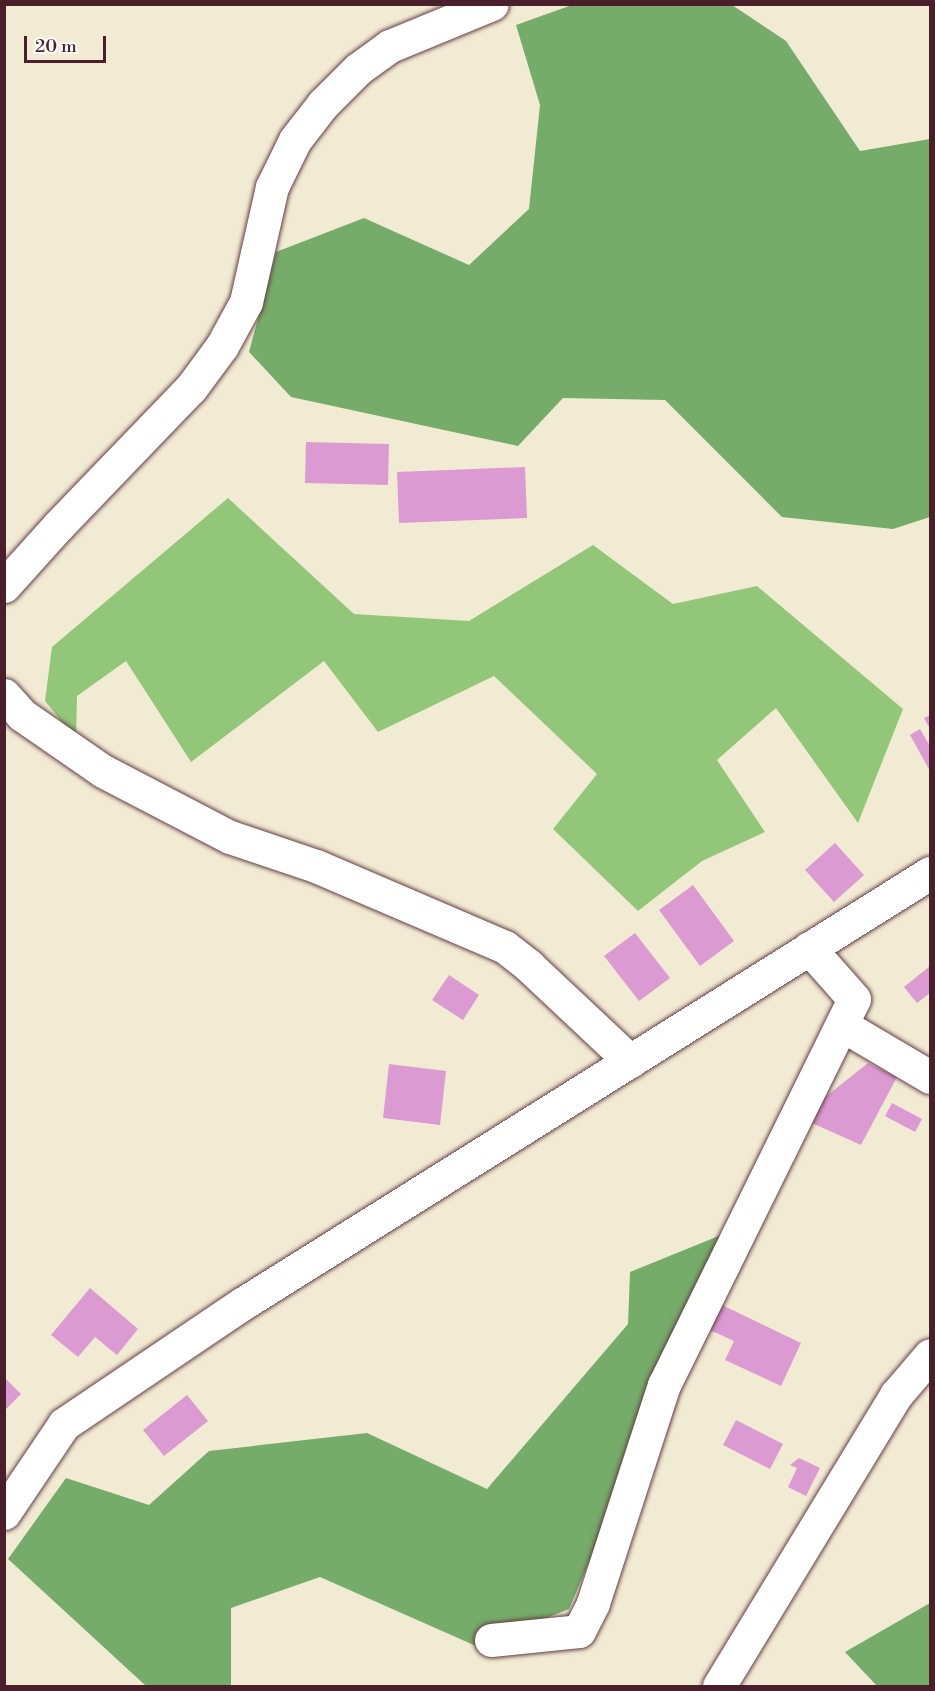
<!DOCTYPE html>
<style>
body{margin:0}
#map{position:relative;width:935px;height:1691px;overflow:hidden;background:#f2ebd3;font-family:"Libre Bodoni",serif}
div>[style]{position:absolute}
.green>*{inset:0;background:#92c779}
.forest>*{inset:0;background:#75ac69}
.building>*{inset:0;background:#dc9ad2}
.roads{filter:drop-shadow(0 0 2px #633e44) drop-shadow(0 0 2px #633e44)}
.minor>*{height:33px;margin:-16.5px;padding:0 16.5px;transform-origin:16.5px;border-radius:16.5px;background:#fff}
span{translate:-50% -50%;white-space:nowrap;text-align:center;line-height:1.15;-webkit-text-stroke:5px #fdfcf7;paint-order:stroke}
.frame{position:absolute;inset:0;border:6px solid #4a1f2b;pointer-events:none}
.scale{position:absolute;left:24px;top:36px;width:82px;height:27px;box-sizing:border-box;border:3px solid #4a1f2b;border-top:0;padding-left:8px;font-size:18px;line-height:21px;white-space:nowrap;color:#4a1f2b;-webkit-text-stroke:4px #fdfcf7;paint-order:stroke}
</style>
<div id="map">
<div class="green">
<i style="clip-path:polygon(228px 498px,354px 614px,469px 621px,593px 545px,673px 604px,757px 586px,903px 709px,858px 823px,776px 708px,717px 760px,765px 832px,702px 861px,638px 911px,553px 829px,597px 774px,494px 676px,378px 732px,324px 661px,191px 762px,126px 661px,77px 696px,76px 739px,45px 701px,52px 647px)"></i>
</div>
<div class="forest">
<i style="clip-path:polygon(572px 5px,732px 5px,786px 41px,860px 151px,930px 139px,930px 517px,893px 529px,782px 517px,665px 400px,563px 398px,518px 446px,291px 397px,249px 352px,276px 252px,364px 218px,469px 265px,529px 209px,540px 105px,516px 25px)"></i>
<i style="clip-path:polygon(731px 1231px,569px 1609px,476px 1646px,320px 1577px,231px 1608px,231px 1686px,146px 1686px,8px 1559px,66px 1478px,149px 1505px,209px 1451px,367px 1433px,487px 1489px,628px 1324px,630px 1272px)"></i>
<i style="clip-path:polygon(930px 1603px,930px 1686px,877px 1686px,845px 1652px)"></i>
</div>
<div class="building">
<i style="clip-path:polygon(306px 442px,389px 444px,388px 485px,305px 483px)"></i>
<i style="clip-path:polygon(525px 467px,527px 518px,399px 523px,397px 472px)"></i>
<i style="clip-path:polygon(930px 715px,930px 729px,924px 718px)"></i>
<i style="clip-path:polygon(920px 729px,930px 746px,930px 771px,910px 735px)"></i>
<i style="clip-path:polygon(835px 843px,864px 875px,834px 902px,805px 870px)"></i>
<i style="clip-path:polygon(693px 885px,734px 941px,700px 966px,659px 910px)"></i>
<i style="clip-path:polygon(635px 933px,670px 978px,639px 1001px,604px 956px)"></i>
<i style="clip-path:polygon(930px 966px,930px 993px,917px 1003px,904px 987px)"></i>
<i style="clip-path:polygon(449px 975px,479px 995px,463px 1020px,432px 1000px)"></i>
<i style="clip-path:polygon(868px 1063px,897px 1077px,861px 1145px,812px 1123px,824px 1098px)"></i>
<i style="clip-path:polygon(389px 1064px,446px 1071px,440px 1125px,383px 1118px)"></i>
<i style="clip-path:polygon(892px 1103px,922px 1119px,915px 1132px,885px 1116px)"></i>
<i style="clip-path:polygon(90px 1288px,138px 1329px,117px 1355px,95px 1337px,78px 1357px,51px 1335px)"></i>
<i style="clip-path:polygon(722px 1305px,801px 1343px,781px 1386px,725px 1360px,734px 1341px,710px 1330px)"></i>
<i style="clip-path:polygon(4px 1377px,21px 1394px,4px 1411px)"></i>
<i style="clip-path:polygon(187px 1395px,208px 1421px,164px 1456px,143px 1430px)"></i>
<i style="clip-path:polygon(736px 1420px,783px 1444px,770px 1469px,723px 1445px)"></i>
<i style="clip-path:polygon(799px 1458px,820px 1468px,806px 1496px,788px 1487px,797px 1468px,790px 1465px)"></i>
</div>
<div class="roads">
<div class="minor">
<i style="left:4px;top:586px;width:81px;rotate:-48deg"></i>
<i style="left:58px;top:526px;width:192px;rotate:-46.1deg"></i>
<i style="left:191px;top:388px;width:52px;rotate:-53.6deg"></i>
<i style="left:222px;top:346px;width:50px;rotate:-61.4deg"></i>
<i style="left:246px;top:302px;width:118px;rotate:-77.3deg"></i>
<i style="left:272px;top:187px;width:52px;rotate:-63.9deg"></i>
<i style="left:295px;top:140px;width:46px;rotate:-52.1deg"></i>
<i style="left:323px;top:104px;width:49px;rotate:-45deg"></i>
<i style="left:358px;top:69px;width:39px;rotate:-36deg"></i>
<i style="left:390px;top:46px;width:110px;rotate:-22.4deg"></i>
<i style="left:4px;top:695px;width:27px;rotate:48deg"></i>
<i style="left:22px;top:715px;width:98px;rotate:34.7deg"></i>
<i style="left:103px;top:771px;width:143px;rotate:27.5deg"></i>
<i style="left:230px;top:837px;width:91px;rotate:18.6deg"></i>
<i style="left:316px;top:866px;width:206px;rotate:23.2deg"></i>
<i style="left:505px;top:947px;width:31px;rotate:38deg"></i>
<i style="left:529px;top:966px;width:139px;rotate:43.2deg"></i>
<i style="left:842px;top:1025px;width:102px;rotate:30.6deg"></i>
<i style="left:4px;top:1513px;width:107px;rotate:-56deg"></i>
<i style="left:64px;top:1424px;width:215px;rotate:-34deg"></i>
<i style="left:242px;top:1304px;width:812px;rotate:-32.07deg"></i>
<i style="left:491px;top:1640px;width:88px;rotate:-5.8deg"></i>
<i style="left:579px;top:1631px;width:31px;rotate:-63deg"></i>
<i style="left:593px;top:1603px;width:229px;rotate:-72deg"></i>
<i style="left:664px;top:1385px;width:430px;rotate:-63.8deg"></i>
<i style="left:854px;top:999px;width:68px;rotate:-131.4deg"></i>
<i style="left:719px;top:1686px;width:341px;rotate:-58.7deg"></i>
<i style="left:896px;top:1395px;width:52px;rotate:-49.6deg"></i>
</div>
</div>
<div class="frame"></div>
<div class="scale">20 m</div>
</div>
